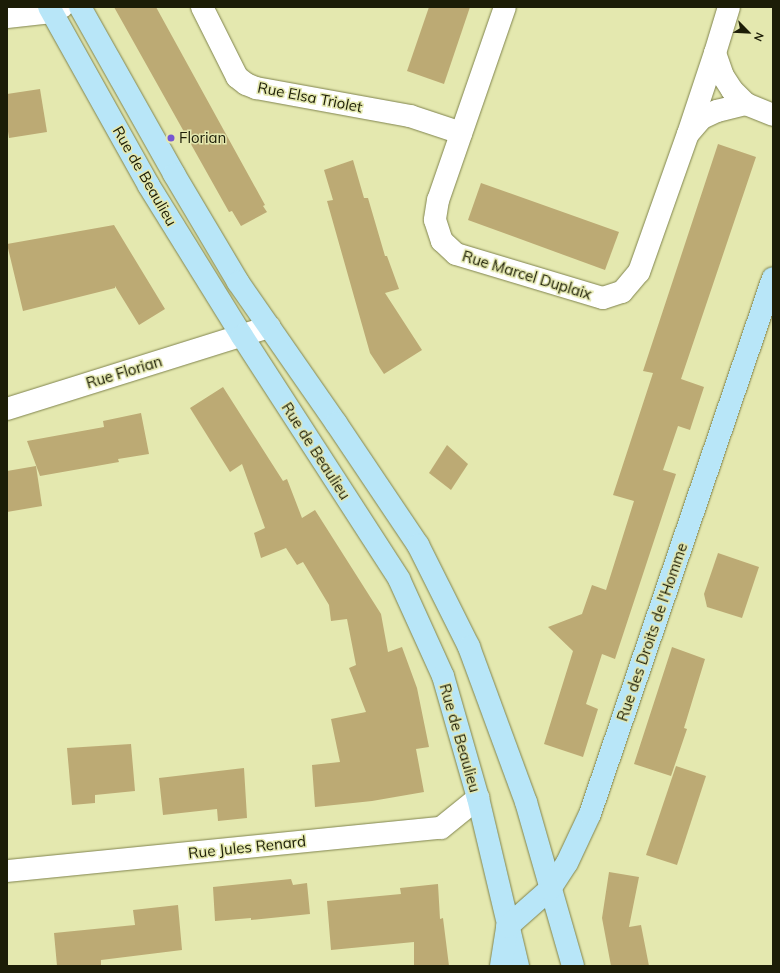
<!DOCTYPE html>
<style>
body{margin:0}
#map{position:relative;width:780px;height:973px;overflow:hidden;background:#e4e8af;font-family:Mulish,sans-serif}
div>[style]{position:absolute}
.building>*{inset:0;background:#bcaa74}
.roads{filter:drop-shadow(0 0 1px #80844e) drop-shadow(0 0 1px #80844e)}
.minor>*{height:22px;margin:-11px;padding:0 11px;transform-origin:11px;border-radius:11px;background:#fff}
.secondary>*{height:22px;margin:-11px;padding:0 11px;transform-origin:11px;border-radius:11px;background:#b8e6f8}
.dots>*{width:11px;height:11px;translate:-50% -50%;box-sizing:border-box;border:2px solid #e4e8af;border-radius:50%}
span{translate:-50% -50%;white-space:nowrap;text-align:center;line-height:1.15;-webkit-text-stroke:3px #e4e8af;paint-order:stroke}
.street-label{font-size:15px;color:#1c1d07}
.poi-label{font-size:15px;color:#1c1d07}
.left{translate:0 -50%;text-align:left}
.frame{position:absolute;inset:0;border:8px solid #1c1d07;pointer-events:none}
.north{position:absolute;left:728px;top:12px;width:40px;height:40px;-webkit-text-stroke:3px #e4e8af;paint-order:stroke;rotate:114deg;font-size:11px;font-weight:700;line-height:16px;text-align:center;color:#1c1d07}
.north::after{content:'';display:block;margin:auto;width:14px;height:18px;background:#1c1d07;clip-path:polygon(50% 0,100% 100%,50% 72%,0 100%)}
</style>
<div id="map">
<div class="building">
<i style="clip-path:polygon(114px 7px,156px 7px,265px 205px,263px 206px,267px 212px,241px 226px,232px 211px,229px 212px)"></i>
<i style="clip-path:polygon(429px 7px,470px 7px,444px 84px,407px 71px)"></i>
<i style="clip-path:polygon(40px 89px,47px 132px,9px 138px,7px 125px,7px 94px)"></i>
<i style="clip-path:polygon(718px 144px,756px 157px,681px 379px,704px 387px,690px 430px,678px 426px,663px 470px,676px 474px,615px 659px,602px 654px,586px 704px,598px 709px,583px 757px,544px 744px,573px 651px,548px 627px,582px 614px,592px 585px,606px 590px,634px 501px,613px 495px,653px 373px,643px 371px)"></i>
<i style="clip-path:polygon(353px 160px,364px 198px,368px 198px,385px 256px,387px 256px,399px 289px,385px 293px,422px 350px,384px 374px,370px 353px,327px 201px,333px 200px,324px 170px)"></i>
<i style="clip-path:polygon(481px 183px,619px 232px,605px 270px,468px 220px)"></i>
<i style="clip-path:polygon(114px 225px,165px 309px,139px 325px,115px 286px,115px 288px,23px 311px,7px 244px)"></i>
<i style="clip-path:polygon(223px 387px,283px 481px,287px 479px,302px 518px,315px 510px,381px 614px,388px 652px,402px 647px,417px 688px,429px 747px,416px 749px,424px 792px,372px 801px,315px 807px,312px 765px,340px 762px,331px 719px,366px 712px,349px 668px,356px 665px,347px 619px,331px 621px,329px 605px,303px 562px,297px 565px,286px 548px,261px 558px,254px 533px,265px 528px,242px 464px,230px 472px,190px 408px)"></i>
<i style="clip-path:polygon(141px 413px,149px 454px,118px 459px,119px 462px,40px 476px,27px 441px,104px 427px,103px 421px)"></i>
<i style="clip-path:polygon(447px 445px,468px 464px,451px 490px,429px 473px)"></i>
<i style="clip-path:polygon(36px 466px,42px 506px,7px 512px,7px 471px)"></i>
<i style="clip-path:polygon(718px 553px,759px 567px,742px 618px,707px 607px,704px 594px)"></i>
<i style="clip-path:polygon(672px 647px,705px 659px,684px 728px,687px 729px,671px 776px,634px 764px)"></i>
<i style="clip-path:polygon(131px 744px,135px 791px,95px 795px,95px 803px,72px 805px,67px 748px)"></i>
<i style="clip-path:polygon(676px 766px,706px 776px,677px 865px,646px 855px)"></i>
<i style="clip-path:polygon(244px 768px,247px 818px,218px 821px,217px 809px,163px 815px,159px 778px)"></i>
<i style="clip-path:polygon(609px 872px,639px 877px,629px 927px,641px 925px,649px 966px,611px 966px,602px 918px)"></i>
<i style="clip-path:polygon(291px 879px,293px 885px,307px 883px,310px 914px,251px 920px,251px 918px,215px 921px,213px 887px)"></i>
<i style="clip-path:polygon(438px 884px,440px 919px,443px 918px,449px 966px,414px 966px,414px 942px,331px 950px,327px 901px,401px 894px,400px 888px)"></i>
<i style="clip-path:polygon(178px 905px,182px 950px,101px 960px,101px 966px,57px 966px,54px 933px,135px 925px,133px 910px)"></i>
</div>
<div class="roads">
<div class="minor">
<i style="left:202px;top:7px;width:78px;rotate:63.4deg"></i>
<i style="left:237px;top:77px;width:11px;rotate:38deg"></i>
<i style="left:246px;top:84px;width:11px;rotate:22deg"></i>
<i style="left:256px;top:88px;width:157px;rotate:10.3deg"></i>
<i style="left:410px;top:116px;width:54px;rotate:18.4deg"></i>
<i style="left:505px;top:7px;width:204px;rotate:109.1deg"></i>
<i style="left:438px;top:200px;width:20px;rotate:99deg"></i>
<i style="left:435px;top:220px;width:22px;rotate:72deg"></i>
<i style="left:442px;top:241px;width:19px;rotate:43deg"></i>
<i style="left:456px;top:254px;width:153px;rotate:16.7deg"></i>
<i style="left:603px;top:298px;width:20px;rotate:-18deg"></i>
<i style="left:622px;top:292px;width:26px;rotate:-50deg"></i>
<i style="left:639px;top:272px;width:146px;rotate:-70.5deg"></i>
<i style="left:688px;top:134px;width:21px;rotate:-49deg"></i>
<i style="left:702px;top:118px;width:17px;rotate:-25deg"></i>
<i style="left:717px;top:111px;width:30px;rotate:-14deg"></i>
<i style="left:729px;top:7px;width:48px;rotate:106.9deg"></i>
<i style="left:715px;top:53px;width:24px;rotate:71deg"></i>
<i style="left:723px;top:76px;width:17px;rotate:57deg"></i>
<i style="left:732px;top:90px;width:20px;rotate:45deg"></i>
<i style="left:746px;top:104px;width:29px;rotate:22deg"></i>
<i style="left:7px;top:17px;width:45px;rotate:-6.3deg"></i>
<i style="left:52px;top:12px;width:11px;rotate:-27deg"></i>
<i style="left:689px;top:131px;width:82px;rotate:-71.6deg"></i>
<i style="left:7px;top:409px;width:275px;rotate:-17.4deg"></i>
<i style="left:7px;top:871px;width:436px;rotate:-5.7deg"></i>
<i style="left:441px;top:828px;width:48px;rotate:-39deg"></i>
</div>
<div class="secondary">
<i style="left:49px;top:7px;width:205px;rotate:60.8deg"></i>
<i style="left:149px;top:186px;width:176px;rotate:58.2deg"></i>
<i style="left:242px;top:336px;width:289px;rotate:57.1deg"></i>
<i style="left:399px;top:579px;width:107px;rotate:65.6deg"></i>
<i style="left:443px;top:676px;width:127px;rotate:74deg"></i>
<i style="left:478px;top:798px;width:173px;rotate:76.6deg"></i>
<i style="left:80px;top:7px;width:192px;rotate:60.6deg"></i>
<i style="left:174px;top:174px;width:126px;rotate:59.3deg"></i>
<i style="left:238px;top:282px;width:172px;rotate:55.2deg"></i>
<i style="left:336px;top:423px;width:147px;rotate:56.1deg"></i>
<i style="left:418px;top:545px;width:114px;rotate:63.4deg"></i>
<i style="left:469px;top:647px;width:165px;rotate:69.8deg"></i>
<i style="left:526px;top:802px;width:171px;rotate:74deg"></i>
<i style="left:501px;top:966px;width:39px;rotate:-81deg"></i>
<i style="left:507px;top:927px;width:57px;rotate:-41.5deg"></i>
<i style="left:550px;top:889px;width:31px;rotate:-57deg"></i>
<i style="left:567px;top:863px;width:54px;rotate:-64.9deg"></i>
<i style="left:590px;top:814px;width:566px;rotate:-71.15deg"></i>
</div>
</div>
<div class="dots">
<i style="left:171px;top:138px;background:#7757d1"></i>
</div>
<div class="street-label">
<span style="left:310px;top:97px;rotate:11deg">Rue Elsa Triolet</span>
<span style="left:145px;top:176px;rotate:60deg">Rue de Beaulieu</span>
<span style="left:527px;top:275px;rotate:17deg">Rue Marcel Duplaix</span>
<span style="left:124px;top:372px;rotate:-17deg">Rue Florian</span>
<span style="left:316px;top:451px;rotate:57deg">Rue de Beaulieu</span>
<span style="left:652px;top:632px;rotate:-71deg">Rue des Droits de l'Homme</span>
<span style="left:460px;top:738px;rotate:74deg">Rue de Beaulieu</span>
<span style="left:247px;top:847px;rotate:-6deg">Rue Jules Renard</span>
</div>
<div class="poi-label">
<span class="left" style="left:179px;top:138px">Florian</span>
</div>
<div class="frame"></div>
<div class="north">N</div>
</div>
